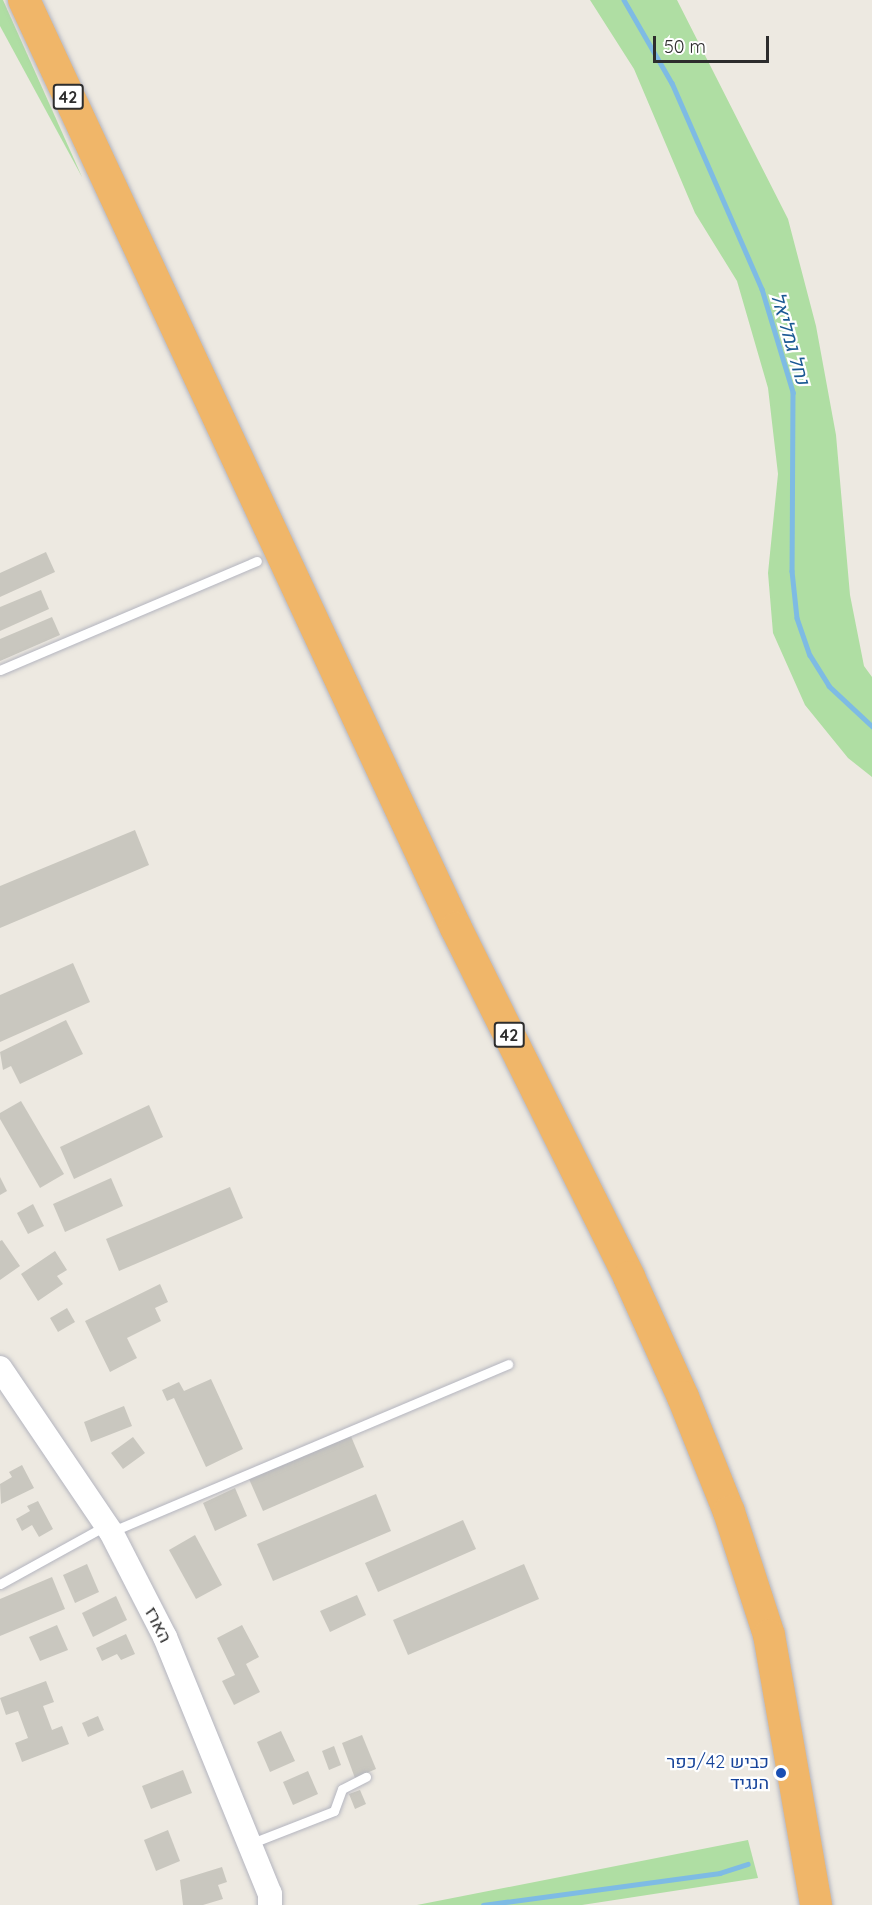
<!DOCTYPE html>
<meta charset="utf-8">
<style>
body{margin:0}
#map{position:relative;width:872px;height:1905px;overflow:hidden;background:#ede9e1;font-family:Quicksand,Heebo,sans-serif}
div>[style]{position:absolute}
.green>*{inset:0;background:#afdea3}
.stream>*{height:4.5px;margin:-2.25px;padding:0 2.25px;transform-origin:2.25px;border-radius:2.25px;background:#7ebbe4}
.building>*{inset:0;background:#c9c7bf}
.roads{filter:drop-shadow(0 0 2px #b4b5bf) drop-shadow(0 0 2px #b4b5bf)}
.lane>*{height:9px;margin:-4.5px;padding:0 4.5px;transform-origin:4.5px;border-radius:4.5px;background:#fff}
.secondary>*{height:24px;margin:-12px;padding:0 12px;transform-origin:12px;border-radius:12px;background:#fff}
.highway>*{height:32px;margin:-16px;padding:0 16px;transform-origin:16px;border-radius:16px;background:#f0b669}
.dots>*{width:16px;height:16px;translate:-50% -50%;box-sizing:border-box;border:3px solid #fff;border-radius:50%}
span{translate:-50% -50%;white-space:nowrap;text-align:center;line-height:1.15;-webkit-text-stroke:4.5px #fff;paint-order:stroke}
.shield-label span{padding:2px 4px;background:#fff;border:2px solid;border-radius:4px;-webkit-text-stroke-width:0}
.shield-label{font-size:16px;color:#2d2d2d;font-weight:700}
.street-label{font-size:18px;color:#2d2d2d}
.transit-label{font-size:18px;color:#164399}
.right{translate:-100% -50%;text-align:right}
.water-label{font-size:20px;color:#1a5993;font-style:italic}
.scale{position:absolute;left:653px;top:36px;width:116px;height:27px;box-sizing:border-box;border:3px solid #2d2d2d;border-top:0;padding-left:8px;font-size:18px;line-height:21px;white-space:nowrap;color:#2d2d2d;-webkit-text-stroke:4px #fff;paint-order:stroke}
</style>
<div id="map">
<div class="green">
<i style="clip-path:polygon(0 0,3px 0,82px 177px,0 26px)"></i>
<i style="clip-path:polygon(590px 0,677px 0,788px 219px,816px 326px,836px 435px,850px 595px,864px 666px,872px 677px,872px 777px,848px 758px,805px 705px,773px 633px,768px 573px,778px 474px,768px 388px,737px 281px,695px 213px,634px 69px)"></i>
<i style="clip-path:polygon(748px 1840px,758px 1878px,582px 1905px,417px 1905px)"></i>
</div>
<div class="stream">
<i style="left:624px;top:0;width:96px;rotate:60deg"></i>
<i style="left:672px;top:83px;width:225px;rotate:66.4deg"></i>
<i style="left:762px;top:289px;width:108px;rotate:73.2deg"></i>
<i style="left:793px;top:392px;width:179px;rotate:90.3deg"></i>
<i style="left:792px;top:571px;width:47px;rotate:83.9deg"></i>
<i style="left:797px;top:618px;width:39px;rotate:71deg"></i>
<i style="left:810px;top:655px;width:36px;rotate:58deg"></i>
<i style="left:829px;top:686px;width:59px;rotate:42.9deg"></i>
<i style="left:483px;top:1905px;width:239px;rotate:-7.7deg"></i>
<i style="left:720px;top:1873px;width:29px;rotate:-18deg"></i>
</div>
<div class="building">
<i style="clip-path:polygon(46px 552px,55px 572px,0 597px,0 573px)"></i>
<i style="clip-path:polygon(41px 590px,49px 609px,0 631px,0 607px)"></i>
<i style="clip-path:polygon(52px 617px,60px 635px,0 661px,0 639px)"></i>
<i style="clip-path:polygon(135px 830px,149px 865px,0 928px,0 886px)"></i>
<i style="clip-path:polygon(73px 963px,90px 1002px,0 1042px,0 995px)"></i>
<i style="clip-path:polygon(66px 1020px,83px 1054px,20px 1084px,11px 1066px,3px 1070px,0 1052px)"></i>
<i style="clip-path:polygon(21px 1101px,64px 1174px,40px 1188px,0 1119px,0 1113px)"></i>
<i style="clip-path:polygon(149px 1105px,163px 1137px,74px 1179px,60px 1147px)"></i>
<i style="clip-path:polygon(0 1177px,7px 1191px,0 1195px)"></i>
<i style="clip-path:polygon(111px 1178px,123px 1206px,65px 1232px,53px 1204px)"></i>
<i style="clip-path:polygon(230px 1187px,243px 1218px,119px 1271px,106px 1239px)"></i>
<i style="clip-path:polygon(33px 1204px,44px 1226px,28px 1234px,17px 1213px)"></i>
<i style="clip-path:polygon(2px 1240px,20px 1266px,0 1280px,0 1241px)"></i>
<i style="clip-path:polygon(55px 1251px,67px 1270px,57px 1276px,63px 1284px,38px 1301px,21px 1274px)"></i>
<i style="clip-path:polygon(160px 1284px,168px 1302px,155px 1308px,161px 1321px,127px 1338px,137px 1358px,110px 1372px,85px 1321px)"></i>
<i style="clip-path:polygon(67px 1308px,75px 1322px,58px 1332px,50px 1318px)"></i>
<i style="clip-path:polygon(211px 1379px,243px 1449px,206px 1467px,174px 1398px,167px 1401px,162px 1390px,179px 1382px,184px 1391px)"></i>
<i style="clip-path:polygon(124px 1406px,132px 1426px,91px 1442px,84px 1422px)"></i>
<i style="clip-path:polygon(350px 1434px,364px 1467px,263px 1511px,249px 1479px)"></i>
<i style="clip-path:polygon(133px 1437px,145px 1453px,123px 1469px,111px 1453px)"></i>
<i style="clip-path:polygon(22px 1465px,34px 1488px,1px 1504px,0 1484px,12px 1477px,9px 1472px)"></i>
<i style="clip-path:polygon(235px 1488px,247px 1516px,215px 1531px,203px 1503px)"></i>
<i style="clip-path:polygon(376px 1494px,391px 1531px,273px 1581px,257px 1544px)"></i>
<i style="clip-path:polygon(38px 1501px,53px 1529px,39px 1537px,32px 1525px,22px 1531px,16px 1519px,30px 1511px,27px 1506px)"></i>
<i style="clip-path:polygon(463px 1520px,476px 1549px,378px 1592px,365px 1563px)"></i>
<i style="clip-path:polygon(195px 1535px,222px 1585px,196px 1599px,169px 1550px)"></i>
<i style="clip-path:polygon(87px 1564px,99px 1592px,75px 1603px,63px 1575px)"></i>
<i style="clip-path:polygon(524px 1564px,539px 1599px,408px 1655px,393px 1620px)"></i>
<i style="clip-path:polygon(52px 1577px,65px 1609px,0 1636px,0 1599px)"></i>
<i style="clip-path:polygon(357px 1595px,366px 1615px,330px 1632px,320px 1611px)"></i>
<i style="clip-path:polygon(116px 1596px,127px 1620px,93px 1637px,82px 1613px)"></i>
<i style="clip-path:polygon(57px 1625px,68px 1650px,40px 1661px,29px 1637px)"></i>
<i style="clip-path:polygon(242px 1625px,259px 1657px,246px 1664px,260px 1692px,234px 1705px,222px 1681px,235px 1675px,217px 1638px)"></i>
<i style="clip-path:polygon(126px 1634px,135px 1654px,121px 1660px,117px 1654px,102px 1661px,96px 1648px)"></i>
<i style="clip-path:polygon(46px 1681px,54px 1702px,43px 1706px,52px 1730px,62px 1726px,69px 1744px,22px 1762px,15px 1743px,28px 1738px,18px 1711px,6px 1715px,0 1698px)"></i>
<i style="clip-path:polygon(98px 1716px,104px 1730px,88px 1737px,82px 1723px)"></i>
<i style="clip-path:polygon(281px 1731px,295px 1761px,270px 1772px,257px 1742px)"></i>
<i style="clip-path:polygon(362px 1735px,376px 1769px,355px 1778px,342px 1743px)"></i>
<i style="clip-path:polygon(334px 1746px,341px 1765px,329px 1770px,322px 1751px)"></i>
<i style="clip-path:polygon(183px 1770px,192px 1793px,151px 1809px,142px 1786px)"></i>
<i style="clip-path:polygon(308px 1771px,318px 1794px,293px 1805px,283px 1782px)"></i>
<i style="clip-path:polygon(360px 1790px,366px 1804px,355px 1809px,349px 1794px)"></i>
<i style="clip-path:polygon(168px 1830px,180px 1861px,156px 1871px,144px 1840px)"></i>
<i style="clip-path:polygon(222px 1867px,227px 1882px,218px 1885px,223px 1899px,203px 1905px,183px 1905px,180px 1880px)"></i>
</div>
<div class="roads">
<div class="lane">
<i style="left:0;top:670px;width:279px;rotate:-23deg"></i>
<i style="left:113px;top:1531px;width:429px;rotate:-22.9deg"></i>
<i style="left:0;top:1584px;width:120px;rotate:-28.9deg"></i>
<i style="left:252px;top:1843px;width:88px;rotate:-21.3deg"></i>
<i style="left:334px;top:1811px;width:23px;rotate:-70deg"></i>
<i style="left:342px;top:1789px;width:27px;rotate:-27deg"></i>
</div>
<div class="secondary">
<i style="left:0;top:1368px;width:198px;rotate:55.9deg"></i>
<i style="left:111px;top:1532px;width:118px;rotate:62.8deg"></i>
<i style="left:165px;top:1637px;width:278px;rotate:67.8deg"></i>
<i style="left:270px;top:1894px;width:11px;rotate:90deg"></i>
</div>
<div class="highway">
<i style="left:24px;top:0;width:1024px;rotate:65.04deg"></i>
<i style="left:456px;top:928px;width:390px;rotate:63.6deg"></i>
<i style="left:629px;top:1277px;width:132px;rotate:65.8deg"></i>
<i style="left:683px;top:1397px;width:124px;rotate:68.2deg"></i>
<i style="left:729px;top:1512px;width:129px;rotate:72deg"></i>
<i style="left:769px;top:1635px;width:274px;rotate:80.1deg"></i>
</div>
</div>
<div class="dots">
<i style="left:781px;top:1773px;background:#1a4fb4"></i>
</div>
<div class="shield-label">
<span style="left:68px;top:97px">42</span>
<span style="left:509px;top:1035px">42</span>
</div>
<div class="street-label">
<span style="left:158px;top:1625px;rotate:63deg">הארז</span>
</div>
<div class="transit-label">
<span class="right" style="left:769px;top:1773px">כביש 42/כפר<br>הנגיד</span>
</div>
<div class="water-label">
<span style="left:791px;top:338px;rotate:74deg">נחל גמליאל</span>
</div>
<div class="scale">50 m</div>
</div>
